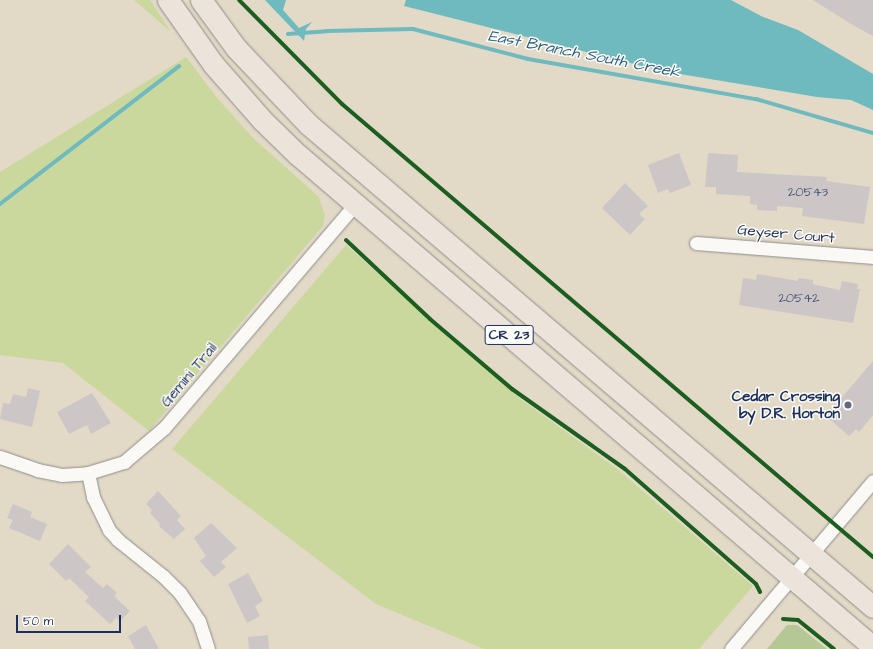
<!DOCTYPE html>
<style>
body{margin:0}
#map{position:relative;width:873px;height:649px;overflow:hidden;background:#e2d9c6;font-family:"Architects Daughter",sans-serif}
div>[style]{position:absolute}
.green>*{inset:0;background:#cad89e}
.forest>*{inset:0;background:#b5c795}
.water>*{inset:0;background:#6fbabe}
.stream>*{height:4px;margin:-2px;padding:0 2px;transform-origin:2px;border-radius:2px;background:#6fbabe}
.building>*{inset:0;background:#cdc6c7}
.roads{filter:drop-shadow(0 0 1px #8e8e8c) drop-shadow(0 0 1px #8e8e8c)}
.minor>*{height:13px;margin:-6.5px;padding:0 6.5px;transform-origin:6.5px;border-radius:6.5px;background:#fbf9f6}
.primary>*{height:21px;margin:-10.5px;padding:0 10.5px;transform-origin:10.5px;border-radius:10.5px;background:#ece4da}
.cycleway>*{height:4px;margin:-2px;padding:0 2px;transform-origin:2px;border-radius:2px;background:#1b5e20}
.dots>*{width:11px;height:11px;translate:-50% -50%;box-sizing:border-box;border:2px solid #fdfcf7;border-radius:50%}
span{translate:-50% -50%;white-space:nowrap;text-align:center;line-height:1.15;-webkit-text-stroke:3px #fdfcf7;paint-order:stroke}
.number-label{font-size:13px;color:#485578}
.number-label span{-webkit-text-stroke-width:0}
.shield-label span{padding:1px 3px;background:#fdfcf7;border:1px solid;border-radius:3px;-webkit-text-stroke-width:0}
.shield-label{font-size:14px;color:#1b2f5e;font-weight:700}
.street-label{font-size:15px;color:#1b2f5e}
.poi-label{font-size:15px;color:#1b2f5e;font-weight:700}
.right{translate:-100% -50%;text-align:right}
.water-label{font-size:16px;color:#296183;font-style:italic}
.scale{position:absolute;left:16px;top:615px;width:105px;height:18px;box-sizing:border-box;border:2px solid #1b2f5e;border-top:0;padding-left:5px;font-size:12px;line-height:14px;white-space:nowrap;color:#1b2f5e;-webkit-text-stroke:3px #fdfcf7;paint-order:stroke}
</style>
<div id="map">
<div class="green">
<i style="clip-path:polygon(134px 0,150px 0,171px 32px)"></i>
<i style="clip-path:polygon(186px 57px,218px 99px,254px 139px,319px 197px,325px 216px,323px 226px,149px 431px,63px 363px,0 355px,0 172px)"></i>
<i style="clip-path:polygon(346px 245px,519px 398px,616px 468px,753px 586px,699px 649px,484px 649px,376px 604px,172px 449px)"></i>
</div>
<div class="forest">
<i style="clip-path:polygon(787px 625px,797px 625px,827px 649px,767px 649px)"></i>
</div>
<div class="water">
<i style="clip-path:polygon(265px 0,286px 0,283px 10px,299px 28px,312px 22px,306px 29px,304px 41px)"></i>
<i style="clip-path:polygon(406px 0,731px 0,761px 16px,798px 30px,873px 74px,873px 110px,851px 100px,817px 97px,662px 71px,404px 6px)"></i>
</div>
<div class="stream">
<i style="left:288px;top:34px;width:39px;rotate:-4deg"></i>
<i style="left:327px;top:31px;width:86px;rotate:-1.3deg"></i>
<i style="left:413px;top:29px;width:119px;rotate:14.6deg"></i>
<i style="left:528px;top:59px;width:231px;rotate:10deg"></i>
<i style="left:756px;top:99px;width:122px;rotate:16.2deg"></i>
<i style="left:0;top:204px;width:226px;rotate:-37.6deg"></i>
</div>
<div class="building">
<i style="clip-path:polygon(813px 0,873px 0,873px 36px,851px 24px)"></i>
<i style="clip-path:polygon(679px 153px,691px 185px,670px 193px,668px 189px,658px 193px,648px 165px)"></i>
<i style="clip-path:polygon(708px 153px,738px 155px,737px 172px,827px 177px,826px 181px,870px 187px,864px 224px,802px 216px,803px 208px,777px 206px,777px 211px,757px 210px,757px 205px,750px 204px,750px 196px,716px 194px,716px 187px,705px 187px)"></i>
<i style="clip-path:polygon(625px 183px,648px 206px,639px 214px,645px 219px,630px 235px,602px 208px)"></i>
<i style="clip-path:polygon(757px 274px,798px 281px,798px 278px,813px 280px,813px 284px,816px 285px,840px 290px,842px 281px,858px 284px,857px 289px,860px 289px,853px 323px,739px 305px,743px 278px,756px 280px)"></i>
<i style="clip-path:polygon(873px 361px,873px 415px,859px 432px,856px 429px,849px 436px,826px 416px)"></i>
<i style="clip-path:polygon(28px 388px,40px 391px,32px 427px,0 419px,3px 403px,10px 404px,13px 394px,26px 397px)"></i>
<i style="clip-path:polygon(92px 393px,111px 423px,91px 434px,87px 425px,69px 434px,57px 412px)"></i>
<i style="clip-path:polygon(158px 491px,181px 516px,177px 520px,185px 529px,174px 539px,159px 526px,160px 524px,150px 513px,152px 510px,146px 504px)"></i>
<i style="clip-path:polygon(13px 504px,32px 512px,30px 517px,47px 524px,40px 541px,9px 528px,13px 520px,7px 518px)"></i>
<i style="clip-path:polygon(211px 523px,237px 548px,221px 562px,226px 567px,214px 577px,200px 561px,206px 556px,194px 538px)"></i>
<i style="clip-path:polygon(68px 544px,91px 567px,85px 572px,103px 588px,107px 584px,117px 593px,114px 596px,130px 611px,119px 622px,117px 617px,110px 624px,85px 601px,89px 597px,69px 578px,66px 581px,49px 564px)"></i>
<i style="clip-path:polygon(248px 573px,263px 601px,255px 606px,260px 616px,247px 623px,228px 584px)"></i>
<i style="clip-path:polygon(146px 625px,159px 649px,135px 649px,128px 636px)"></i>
<i style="clip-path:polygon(268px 635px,269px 649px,249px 649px,248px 637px)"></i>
</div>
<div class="roads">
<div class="minor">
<i style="left:696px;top:243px;width:178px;rotate:4.5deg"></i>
<i style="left:0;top:457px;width:39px;rotate:19deg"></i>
<i style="left:37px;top:470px;width:25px;rotate:11deg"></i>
<i style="left:62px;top:475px;width:26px;rotate:-4deg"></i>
<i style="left:88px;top:473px;width:38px;rotate:-17deg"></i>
<i style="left:124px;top:462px;width:52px;rotate:-40.4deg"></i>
<i style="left:164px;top:428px;width:294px;rotate:-49.5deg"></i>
<i style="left:88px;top:473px;width:25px;rotate:78deg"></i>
<i style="left:93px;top:497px;width:37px;rotate:64deg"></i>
<i style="left:109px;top:530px;width:13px;rotate:48deg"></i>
<i style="left:118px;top:540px;width:58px;rotate:38.7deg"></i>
<i style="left:163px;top:576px;width:24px;rotate:45deg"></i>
<i style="left:180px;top:593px;width:34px;rotate:56deg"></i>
<i style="left:199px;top:621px;width:29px;rotate:72deg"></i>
<i style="left:731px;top:649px;width:220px;rotate:-49.8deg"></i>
</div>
<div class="primary">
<i style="left:168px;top:0;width:78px;rotate:54.9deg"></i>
<i style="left:213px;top:64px;width:74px;rotate:48.8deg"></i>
<i style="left:262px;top:120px;width:49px;rotate:44.2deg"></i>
<i style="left:297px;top:154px;width:758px;rotate:40.56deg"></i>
<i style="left:201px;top:0;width:59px;rotate:53.9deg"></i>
<i style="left:236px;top:48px;width:105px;rotate:46.5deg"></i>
<i style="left:308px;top:124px;width:743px;rotate:40.53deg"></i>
</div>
</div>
<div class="cycleway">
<i style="left:239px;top:0;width:146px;rotate:45.3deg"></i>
<i style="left:342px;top:104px;width:698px;rotate:40.47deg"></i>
<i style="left:346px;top:240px;width:115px;rotate:43.2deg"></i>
<i style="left:430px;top:319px;width:108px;rotate:40.5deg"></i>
<i style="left:512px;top:389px;width:138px;rotate:35.3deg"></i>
<i style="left:625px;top:469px;width:174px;rotate:41.3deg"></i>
<i style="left:756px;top:584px;width:9px;rotate:63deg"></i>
<i style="left:783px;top:619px;width:15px;rotate:4deg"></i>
<i style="left:798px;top:620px;width:46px;rotate:38.9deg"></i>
</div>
<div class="dots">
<i style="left:848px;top:405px;background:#616a82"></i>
</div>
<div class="number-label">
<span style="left:808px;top:192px">20543</span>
<span style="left:799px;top:298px">20542</span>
</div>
<div class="shield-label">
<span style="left:509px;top:335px">CR 23</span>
</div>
<div class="street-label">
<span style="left:786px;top:234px;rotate:5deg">Geyser Court</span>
<span style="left:189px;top:375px;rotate:-50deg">Gemini Trail</span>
</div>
<div class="poi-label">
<span class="right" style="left:840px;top:405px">Cedar Crossing<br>by D.R. Horton</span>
</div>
<div class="water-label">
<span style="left:584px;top:54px;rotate:11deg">East Branch South Creek</span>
</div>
<div class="scale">50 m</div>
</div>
